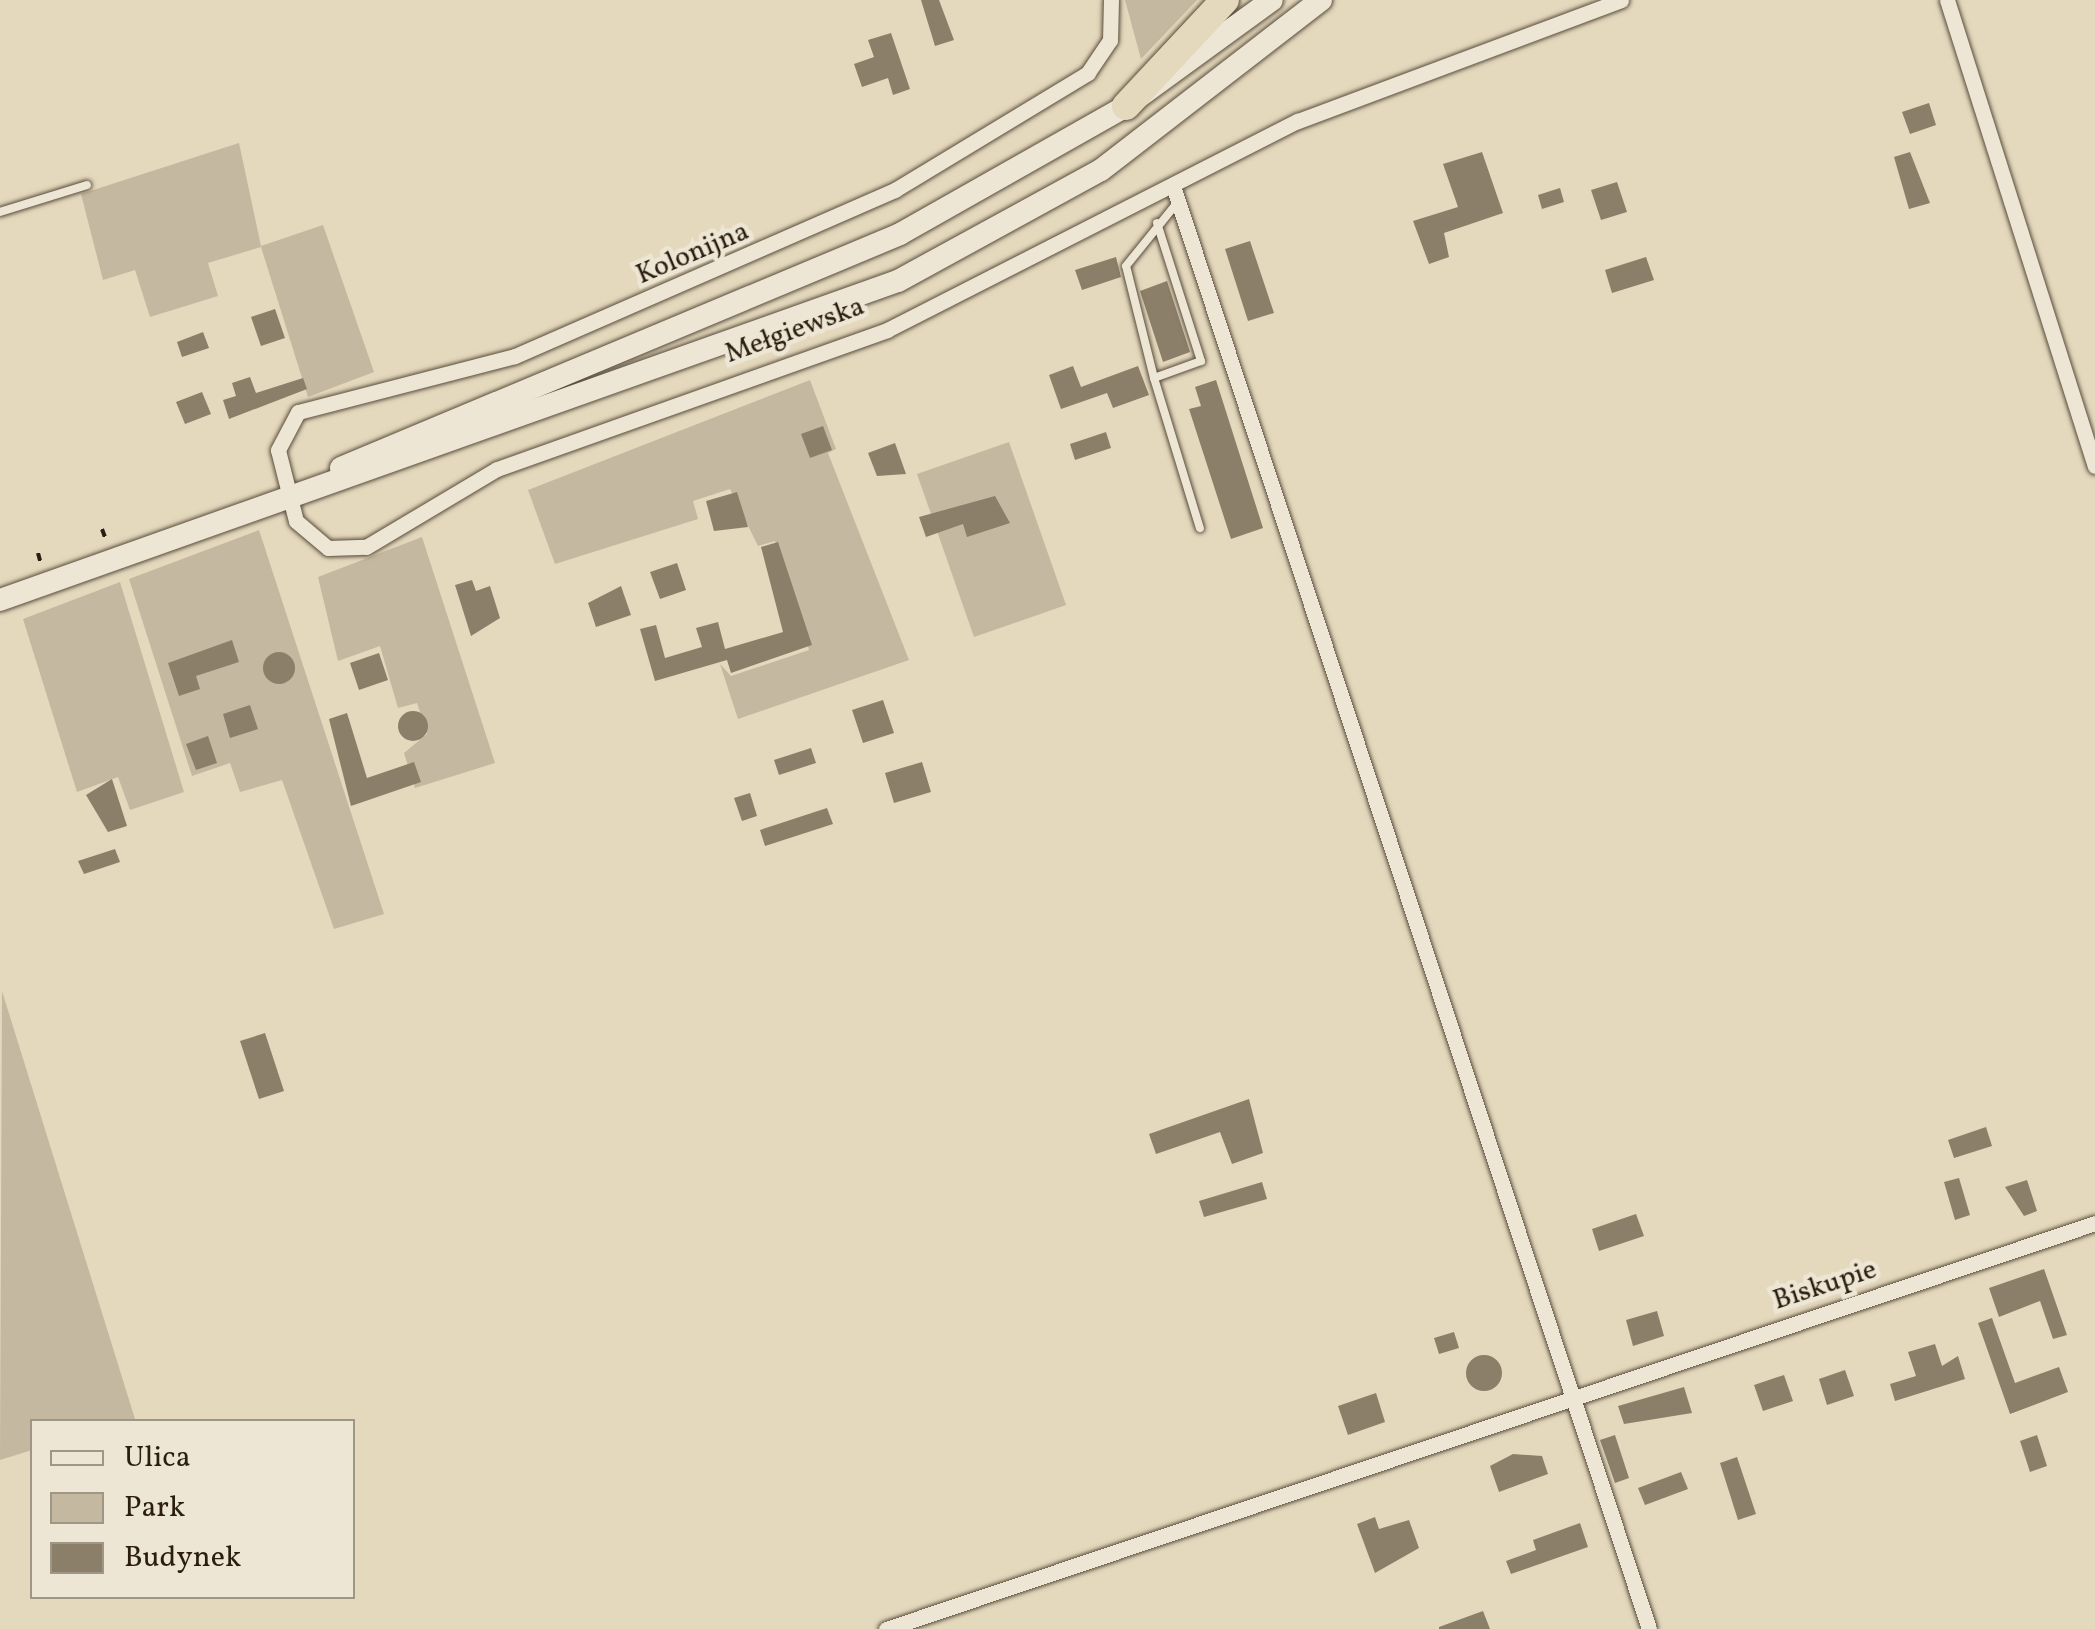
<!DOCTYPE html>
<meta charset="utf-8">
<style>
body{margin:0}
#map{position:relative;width:2095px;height:1629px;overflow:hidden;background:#e4d8bd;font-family:Vollkorn,serif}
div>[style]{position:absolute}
.green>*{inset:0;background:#c5b8a0}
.building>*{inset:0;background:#8b7f6a}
.round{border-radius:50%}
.path>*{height:4px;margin-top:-2px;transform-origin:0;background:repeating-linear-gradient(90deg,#2b1e10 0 8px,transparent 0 13px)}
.roads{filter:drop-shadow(0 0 2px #594c3b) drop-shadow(0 0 2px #594c3b)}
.service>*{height:8px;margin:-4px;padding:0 4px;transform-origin:4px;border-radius:4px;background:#ede6d4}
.minor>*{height:15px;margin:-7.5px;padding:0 7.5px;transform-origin:7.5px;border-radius:7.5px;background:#ede6d4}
.secondary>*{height:22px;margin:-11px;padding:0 11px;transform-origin:11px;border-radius:11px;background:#ede6d4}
.motorway>*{height:28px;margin:-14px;padding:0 14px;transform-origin:14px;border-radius:14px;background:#e4d8bd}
span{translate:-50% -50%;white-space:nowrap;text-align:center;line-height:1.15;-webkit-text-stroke:9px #ede6d4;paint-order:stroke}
.street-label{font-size:28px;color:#2b1e10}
.legend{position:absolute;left:30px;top:1419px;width:325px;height:180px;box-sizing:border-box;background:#ede6d4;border:2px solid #9f9686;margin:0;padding:12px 18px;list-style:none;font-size:30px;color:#2b1e10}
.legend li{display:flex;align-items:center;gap:20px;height:50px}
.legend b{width:50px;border:2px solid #9f9686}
</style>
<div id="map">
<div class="green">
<i style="clip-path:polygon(1125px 0,1197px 0,1141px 59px)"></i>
<i style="clip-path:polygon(239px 143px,261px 246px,323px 225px,374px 372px,308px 397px,261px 247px,208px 263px,218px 296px,150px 317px,135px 270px,103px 280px,81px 194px)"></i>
<i style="clip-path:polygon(810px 380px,836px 449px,828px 453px,909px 660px,738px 719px,720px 664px,731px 676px,809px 650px,775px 541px,758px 546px,730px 489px,693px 501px,698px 519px,555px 564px,528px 490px)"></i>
<i style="clip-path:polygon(1009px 442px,1066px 605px,974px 637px,917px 474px)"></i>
<i style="clip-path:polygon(259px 530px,384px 914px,334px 929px,282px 780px,240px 792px,230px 763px,192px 776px,129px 579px)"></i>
<i style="clip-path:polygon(422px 537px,495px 763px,415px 788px,404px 753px,427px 734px,417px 703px,398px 708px,380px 646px,338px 661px,318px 577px)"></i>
<i style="clip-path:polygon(120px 582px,184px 792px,130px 810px,118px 777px,77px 792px,23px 619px)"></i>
<i style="clip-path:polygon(2px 991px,135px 1419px,32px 1422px,32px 1450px,0 1460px)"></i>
</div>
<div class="building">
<i style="clip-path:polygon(921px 0,939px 0,954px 40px,935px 46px)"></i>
<i style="clip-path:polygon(891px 33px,910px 89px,893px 95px,888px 78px,862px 87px,854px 64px,874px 57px,868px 40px)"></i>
<i style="clip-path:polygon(1929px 103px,1936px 125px,1910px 134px,1902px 112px)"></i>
<i style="clip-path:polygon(1482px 152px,1503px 213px,1444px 233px,1449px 257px,1429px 264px,1413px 221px,1458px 207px,1443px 164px)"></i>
<i style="clip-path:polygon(1910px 152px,1930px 203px,1909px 209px,1894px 157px)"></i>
<i style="clip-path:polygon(1617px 182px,1627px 212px,1601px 220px,1591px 190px)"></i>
<i style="clip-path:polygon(1560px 188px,1564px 202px,1542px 209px,1538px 195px)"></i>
<i style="clip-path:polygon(1250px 241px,1274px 313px,1248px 321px,1225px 249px)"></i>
<i style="clip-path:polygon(1116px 257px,1121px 277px,1082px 290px,1075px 270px)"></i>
<i style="clip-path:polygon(1646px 257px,1654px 280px,1612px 293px,1605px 270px)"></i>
<i style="clip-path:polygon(1167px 281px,1190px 352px,1163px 362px,1140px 291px)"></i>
<i style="clip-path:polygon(275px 309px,285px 338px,261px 346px,251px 317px)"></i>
<i style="clip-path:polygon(203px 332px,209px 348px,182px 357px,177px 342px)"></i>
<i style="clip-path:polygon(1073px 366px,1081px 387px,1138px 366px,1149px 395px,1113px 408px,1107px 393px,1061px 409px,1049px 375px)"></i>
<i style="clip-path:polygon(250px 377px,256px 393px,303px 378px,307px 389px,229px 419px,223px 400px,236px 396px,232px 383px)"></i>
<i style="clip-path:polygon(1216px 380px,1263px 528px,1231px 539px,1189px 409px,1201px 406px,1195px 387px)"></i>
<i style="clip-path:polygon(202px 392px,211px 414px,185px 424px,176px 402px)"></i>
<i style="clip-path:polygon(823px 426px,832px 450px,810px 458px,801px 434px)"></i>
<i style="clip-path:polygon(1106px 432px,1111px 448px,1075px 460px,1070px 444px)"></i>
<i style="clip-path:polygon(895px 443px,906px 474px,877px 476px,868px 453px)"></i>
<i style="clip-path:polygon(737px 492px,748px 527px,714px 531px,706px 501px)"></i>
<i style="clip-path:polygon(995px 496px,1010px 523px,967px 537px,963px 524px,926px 537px,919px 517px)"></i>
<i style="clip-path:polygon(778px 542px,812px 645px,731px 673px,727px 660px,655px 681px,640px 629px,656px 625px,665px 658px,702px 647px,696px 628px,718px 622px,725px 649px,783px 632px,761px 547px)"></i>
<i style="clip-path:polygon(677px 563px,686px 590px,660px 599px,650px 572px)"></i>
<i style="clip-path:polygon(472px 580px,476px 591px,490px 586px,500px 618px,471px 636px,455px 585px)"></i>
<i style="clip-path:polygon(621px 586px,631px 615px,596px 627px,588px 603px)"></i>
<i style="clip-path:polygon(232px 640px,239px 662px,196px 676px,200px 689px,179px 696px,168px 663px)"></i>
<i class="round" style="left:263px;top:652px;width:32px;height:32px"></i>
<i style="clip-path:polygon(379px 653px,388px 680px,359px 690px,350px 663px)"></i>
<i style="clip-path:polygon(883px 700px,894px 733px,863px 743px,852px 710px)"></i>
<i style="clip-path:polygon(250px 705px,258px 729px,230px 738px,223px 714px)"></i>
<i class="round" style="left:398px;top:711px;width:30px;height:30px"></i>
<i style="clip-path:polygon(347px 713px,367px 778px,414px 762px,421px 782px,351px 806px,329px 719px)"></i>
<i style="clip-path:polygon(208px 736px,217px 763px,196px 770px,186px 744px)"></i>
<i style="clip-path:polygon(811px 748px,816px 763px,779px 775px,774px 760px)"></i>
<i style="clip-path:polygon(922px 762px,931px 792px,894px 803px,885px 773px)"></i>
<i style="clip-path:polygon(112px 779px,127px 826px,108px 832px,86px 795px)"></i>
<i style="clip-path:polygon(750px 793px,757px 816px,742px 821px,734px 798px)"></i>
<i style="clip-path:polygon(827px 808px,833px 824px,765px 846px,760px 830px)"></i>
<i style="clip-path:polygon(115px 849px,120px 862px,84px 874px,78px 861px)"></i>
<i style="clip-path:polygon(265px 1033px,284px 1091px,259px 1099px,240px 1041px)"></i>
<i style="clip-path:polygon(1249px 1099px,1263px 1153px,1232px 1164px,1220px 1132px,1156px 1154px,1149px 1134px)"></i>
<i style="clip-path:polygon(1986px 1127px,1992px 1146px,1954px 1158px,1948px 1140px)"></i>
<i style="clip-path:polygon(1959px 1178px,1970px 1215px,1955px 1220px,1944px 1182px)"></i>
<i style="clip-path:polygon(2027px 1180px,2037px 1211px,2024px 1216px,2005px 1187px)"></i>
<i style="clip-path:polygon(1262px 1182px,1267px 1199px,1204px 1217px,1199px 1201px)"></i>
<i style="clip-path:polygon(1636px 1214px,1644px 1236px,1599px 1251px,1592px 1229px)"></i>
<i style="clip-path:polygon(2044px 1269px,2067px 1335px,2053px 1339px,2040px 1301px,1999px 1317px,1989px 1288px)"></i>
<i style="clip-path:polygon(1657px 1311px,1664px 1336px,1633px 1346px,1626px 1320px)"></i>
<i style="clip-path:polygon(1992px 1318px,2015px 1383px,2059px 1367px,2068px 1392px,2010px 1414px,1978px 1323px)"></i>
<i style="clip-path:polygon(1454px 1332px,1459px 1348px,1439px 1354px,1434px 1338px)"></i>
<i style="clip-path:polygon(1935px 1344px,1942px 1366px,1958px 1356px,1965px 1379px,1895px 1401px,1890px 1384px,1916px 1376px,1908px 1352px)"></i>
<i class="round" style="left:1466px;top:1355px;width:36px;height:36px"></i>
<i style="clip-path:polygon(1845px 1370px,1854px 1396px,1827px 1405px,1819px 1379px)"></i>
<i style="clip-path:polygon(1784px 1375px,1793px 1401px,1763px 1411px,1754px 1385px)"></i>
<i style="clip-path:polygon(1684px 1387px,1692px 1413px,1624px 1424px,1618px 1406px)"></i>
<i style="clip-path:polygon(1376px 1393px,1385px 1422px,1348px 1435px,1338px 1406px)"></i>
<i style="clip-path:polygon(1615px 1435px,1629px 1478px,1615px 1483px,1600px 1440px)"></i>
<i style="clip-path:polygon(2037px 1435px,2047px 1466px,2030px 1472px,2020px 1441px)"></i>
<i style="clip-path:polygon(1513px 1454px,1542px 1456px,1548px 1474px,1499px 1492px,1490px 1466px)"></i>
<i style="clip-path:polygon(1737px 1457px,1756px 1514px,1738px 1520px,1720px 1463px)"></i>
<i style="clip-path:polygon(1681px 1472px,1688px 1489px,1645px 1505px,1638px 1488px)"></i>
<i style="clip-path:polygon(1375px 1517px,1379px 1529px,1409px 1520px,1419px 1548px,1375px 1573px,1357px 1524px)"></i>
<i style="clip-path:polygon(1580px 1523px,1588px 1547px,1511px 1574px,1506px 1561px,1536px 1550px,1533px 1540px)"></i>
<i style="clip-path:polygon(1483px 1611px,1490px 1629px,1439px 1629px,1439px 1627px)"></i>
</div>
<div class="path">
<i style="left:102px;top:529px;width:12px;rotate:70deg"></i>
<i style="left:38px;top:553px;width:11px;rotate:75deg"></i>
</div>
<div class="roads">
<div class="service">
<i style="left:0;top:212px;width:91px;rotate:-17.2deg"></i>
<i style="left:1157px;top:223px;width:145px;rotate:72.3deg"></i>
<i style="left:1201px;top:361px;width:50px;rotate:160.1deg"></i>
<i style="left:1154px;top:378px;width:157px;rotate:73deg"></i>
<i style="left:1154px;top:378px;width:115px;rotate:-104deg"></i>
<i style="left:1126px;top:266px;width:81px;rotate:-51deg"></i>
</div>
<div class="minor">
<i style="left:1111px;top:0;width:40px;rotate:91.4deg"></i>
<i style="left:1110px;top:40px;width:40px;rotate:124deg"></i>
<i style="left:1088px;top:73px;width:226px;rotate:148.8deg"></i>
<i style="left:895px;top:190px;width:415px;rotate:156.4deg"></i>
<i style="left:515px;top:356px;width:224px;rotate:165.5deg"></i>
<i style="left:298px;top:412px;width:43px;rotate:117.8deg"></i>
<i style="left:278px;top:450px;width:73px;rotate:75.8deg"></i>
<i style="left:296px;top:521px;width:42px;rotate:40.2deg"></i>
<i style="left:328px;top:548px;width:38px;rotate:-2deg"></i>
<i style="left:366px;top:547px;width:152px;rotate:-30.8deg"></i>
<i style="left:497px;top:469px;width:414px;rotate:-19.6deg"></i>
<i style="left:887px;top:330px;width:461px;rotate:-27deg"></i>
<i style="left:1298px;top:121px;width:345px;rotate:-20.5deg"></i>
<i style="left:1947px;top:0;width:489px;rotate:72.4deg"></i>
<i style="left:1173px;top:186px;width:1519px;rotate:71.74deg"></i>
<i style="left:886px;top:1629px;width:1275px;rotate:-18.56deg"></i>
</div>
<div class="secondary">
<i style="left:341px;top:468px;width:606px;rotate:-22.71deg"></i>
<i style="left:900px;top:234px;width:260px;rotate:-29.5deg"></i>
<i style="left:1126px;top:106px;width:180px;rotate:-36deg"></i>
<i style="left:0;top:600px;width:953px;rotate:-19.56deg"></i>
<i style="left:898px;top:281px;width:231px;rotate:-28.7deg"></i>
<i style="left:1101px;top:170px;width:278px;rotate:-37.7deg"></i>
</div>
<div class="motorway">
<i style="left:1126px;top:106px;width:145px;rotate:-47deg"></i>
</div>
</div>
<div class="street-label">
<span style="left:693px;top:254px;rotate:-23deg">Kolonijna</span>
<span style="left:795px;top:331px;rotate:-20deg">Mełgiewska</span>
<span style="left:1825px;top:1286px;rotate:-18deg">Biskupie</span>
</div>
<ul class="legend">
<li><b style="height:12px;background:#ede6d4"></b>Ulica</li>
<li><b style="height:28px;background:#c5b8a0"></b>Park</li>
<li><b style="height:28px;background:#8b7f6a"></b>Budynek</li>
</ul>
</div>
